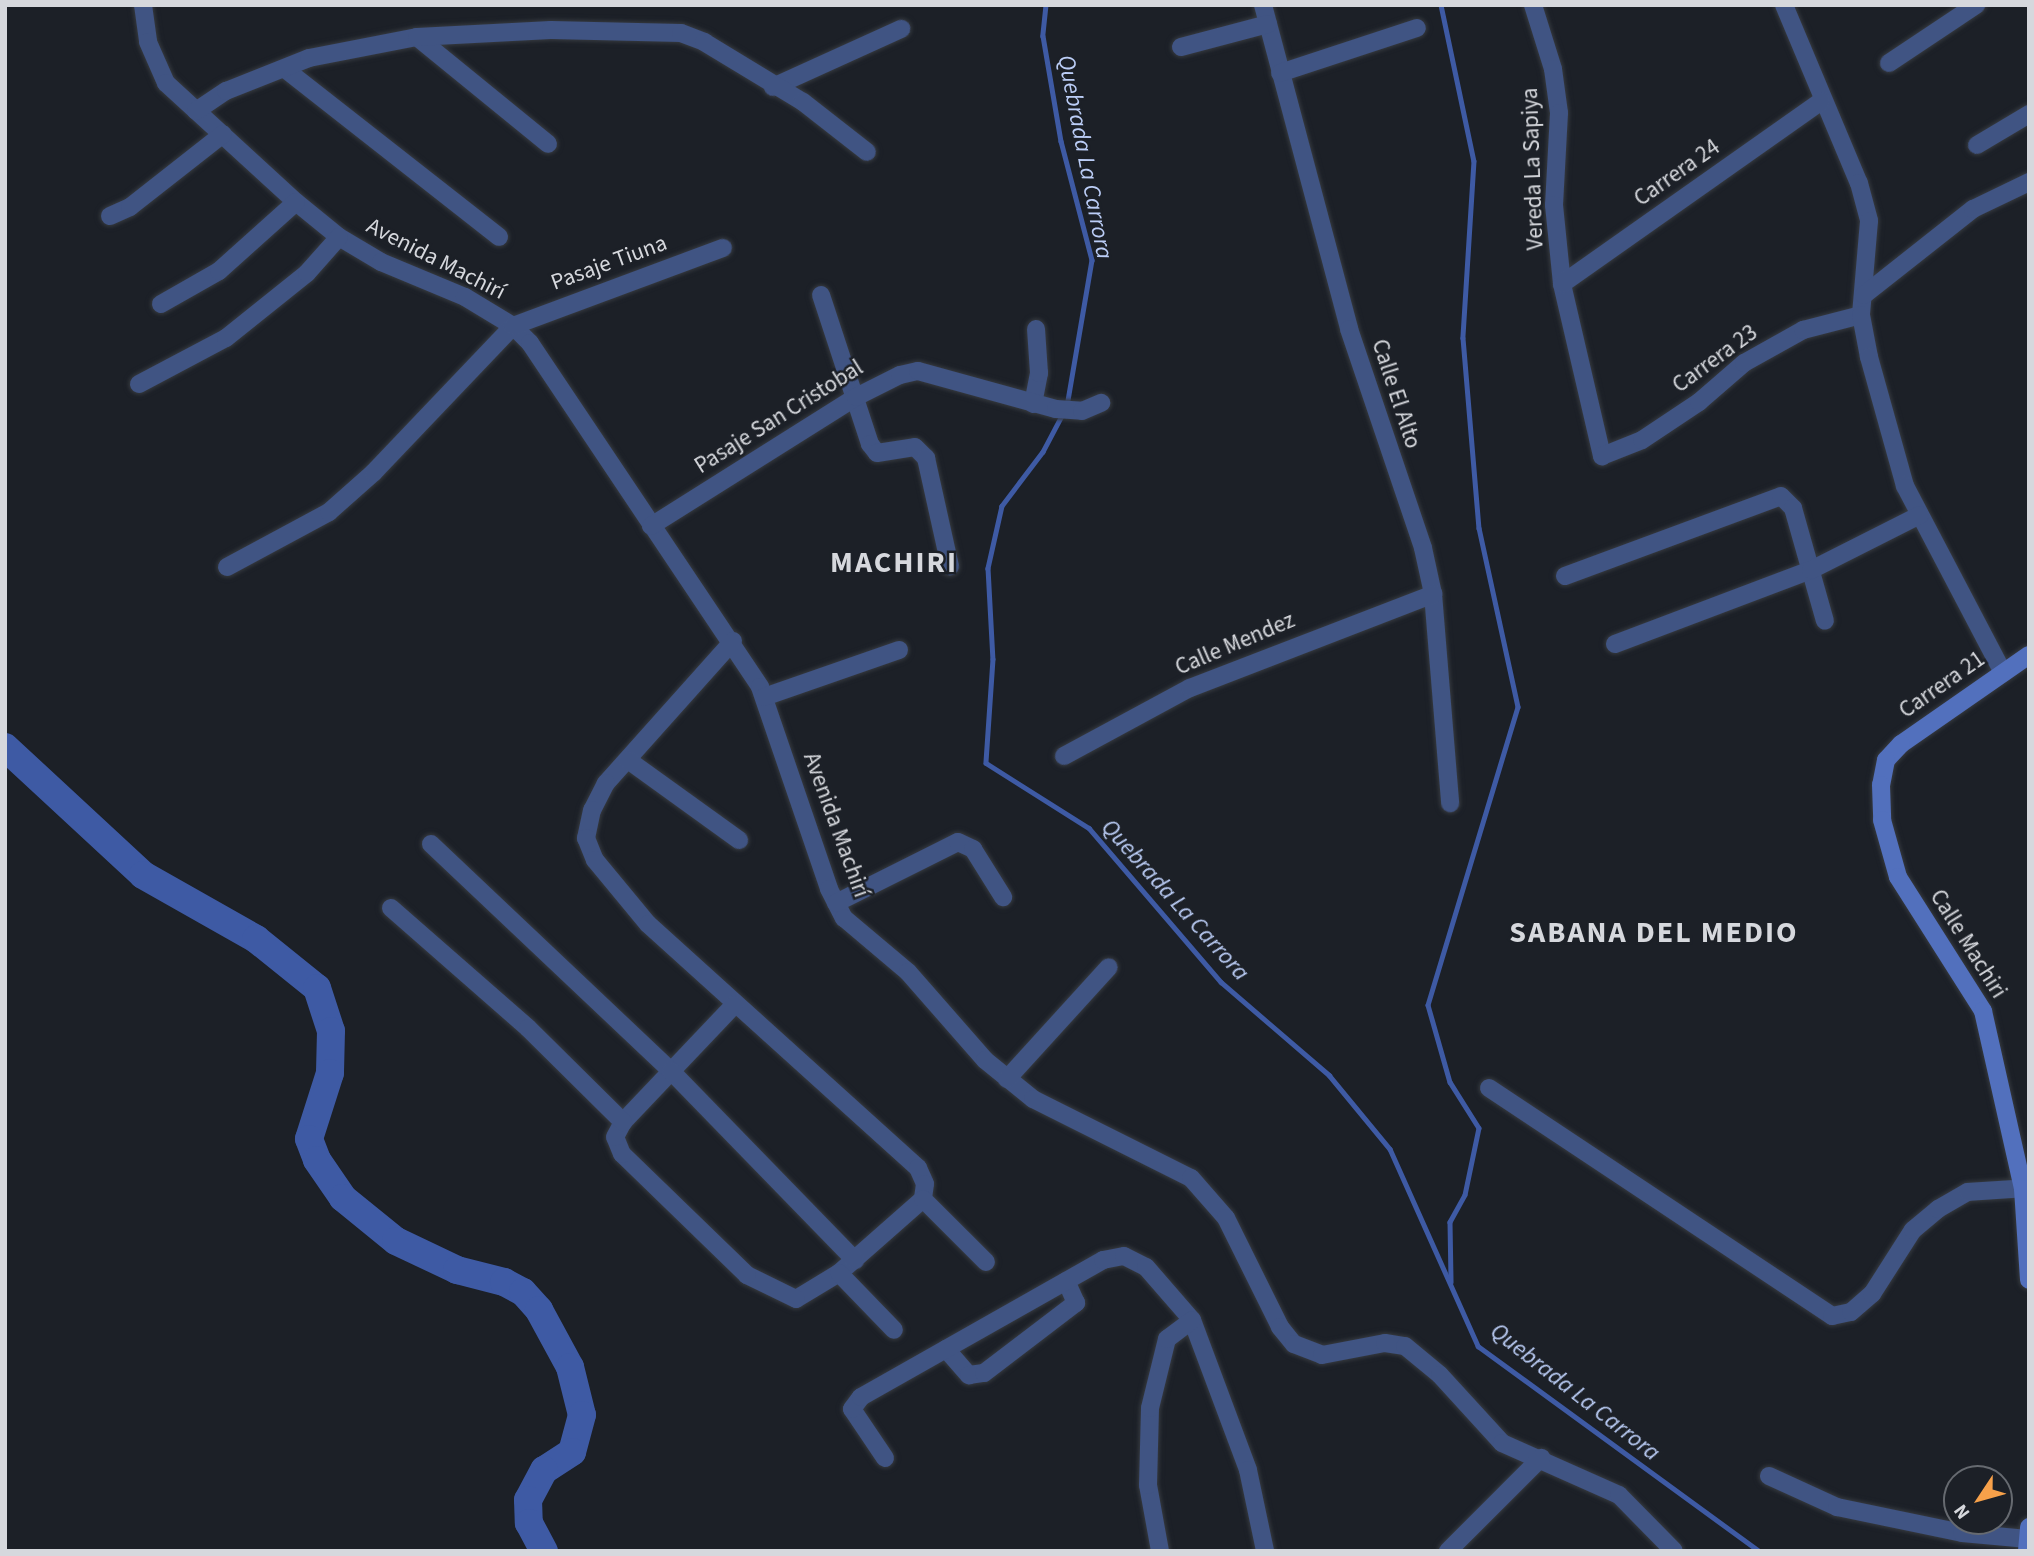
<!DOCTYPE html>
<meta charset="utf-8">
<style>
body{margin:0}
#map{position:relative;width:2034px;height:1556px;overflow:hidden;background:#1c2027;font-family:"Source Sans 3",sans-serif}
div>[style]{position:absolute}
.stream>*{height:4.5px;margin:-2.25px;padding:0 2.25px;transform-origin:2.25px;border-radius:2.25px;background:#3e5aa4}
.river>*{height:28px;margin:-14px;padding:0 14px;transform-origin:14px;border-radius:14px;background:#3e5aa4}
.roads{filter:drop-shadow(0 0 2px #363a40) drop-shadow(0 0 2px #363a40)}
.street>*{height:18px;margin:-9px;padding:0 9px;transform-origin:9px;border-radius:9px;background:#405483}
.secondary>*{height:18px;margin:-9px;padding:0 9px;transform-origin:9px;border-radius:9px;background:#5270bd}
span{translate:-50% -50%;white-space:nowrap;text-align:center;line-height:1.15;-webkit-text-stroke:5px #1c2027;paint-order:stroke}
.street-label{font-size:23px;color:#d6d8dd}
.water-label{font-size:24px;color:#bbcdf6;font-style:italic}
.district-label{font-size:30px;color:#d6d8dd;font-weight:700;letter-spacing:2px}
.frame{position:absolute;inset:0;border:7px solid #d6d8dd;pointer-events:none}
.north{position:absolute;left:1943px;top:1465px;width:70px;height:70px;box-sizing:border-box;background:#1c2027;border:2px solid #666a70;border-radius:50%;rotate:234deg;font-size:19px;font-weight:700;line-height:28px;text-align:center;color:#d6d8dd}
.north::after{content:'';display:block;margin:auto;width:24px;height:32px;background:#f7a14a;clip-path:polygon(50% 0,100% 100%,50% 72%,0 100%)}
</style>
<div id="map">
<div class="stream">
<i style="left:1046px;top:5px;width:31px;rotate:96deg"></i>
<i style="left:1043px;top:36px;width:107px;rotate:80.3deg"></i>
<i style="left:1061px;top:141px;width:123px;rotate:75.4deg"></i>
<i style="left:1092px;top:260px;width:148px;rotate:99.7deg"></i>
<i style="left:1441px;top:5px;width:159px;rotate:78.1deg"></i>
<i style="left:1474px;top:161px;width:177px;rotate:93.6deg"></i>
<i style="left:1463px;top:338px;width:191px;rotate:85.2deg"></i>
<i style="left:1479px;top:528px;width:183px;rotate:77.7deg"></i>
<i style="left:1518px;top:707px;width:311px;rotate:106.8deg"></i>
<i style="left:1428px;top:1005px;width:80px;rotate:74.1deg"></i>
<i style="left:1450px;top:1082px;width:54px;rotate:57.8deg"></i>
<i style="left:1479px;top:1128px;width:68px;rotate:101.8deg"></i>
<i style="left:1465px;top:1195px;width:31px;rotate:119deg"></i>
<i style="left:1450px;top:1222px;width:60px;rotate:89deg"></i>
<i style="left:1063px;top:414px;width:43px;rotate:117.8deg"></i>
<i style="left:1043px;top:452px;width:68px;rotate:127.2deg"></i>
<i style="left:1002px;top:506px;width:64px;rotate:102.7deg"></i>
<i style="left:988px;top:568px;width:91px;rotate:86.9deg"></i>
<i style="left:993px;top:659px;width:104px;rotate:93.9deg"></i>
<i style="left:986px;top:763px;width:122px;rotate:32.3deg"></i>
<i style="left:1089px;top:828px;width:203px;rotate:49.4deg"></i>
<i style="left:1221px;top:982px;width:143px;rotate:40.7deg"></i>
<i style="left:1329px;top:1075px;width:96px;rotate:50.5deg"></i>
<i style="left:1390px;top:1149px;width:216px;rotate:65.9deg"></i>
<i style="left:1478px;top:1346px;width:348px;rotate:36.1deg"></i>
</div>
<div class="river">
<i style="left:5px;top:747px;width:188px;rotate:42.8deg"></i>
<i style="left:143px;top:875px;width:130px;rotate:29.5deg"></i>
<i style="left:256px;top:939px;width:78px;rotate:38.8deg"></i>
<i style="left:317px;top:988px;width:45px;rotate:72deg"></i>
<i style="left:331px;top:1031px;width:42px;rotate:91.4deg"></i>
<i style="left:330px;top:1073px;width:69px;rotate:107.7deg"></i>
<i style="left:309px;top:1139px;width:22px;rotate:69deg"></i>
<i style="left:317px;top:1160px;width:46px;rotate:55.6deg"></i>
<i style="left:343px;top:1198px;width:68px;rotate:39.1deg"></i>
<i style="left:396px;top:1241px;width:68px;rotate:25.4deg"></i>
<i style="left:457px;top:1270px;width:49px;rotate:14.3deg"></i>
<i style="left:504px;top:1282px;width:21px;rotate:28deg"></i>
<i style="left:523px;top:1292px;width:24px;rotate:48deg"></i>
<i style="left:539px;top:1310px;width:65px;rotate:61.5deg"></i>
<i style="left:570px;top:1367px;width:49px;rotate:76deg"></i>
<i style="left:582px;top:1415px;width:38px;rotate:105deg"></i>
<i style="left:572px;top:1452px;width:33px;rotate:147deg"></i>
<i style="left:544px;top:1470px;width:34px;rotate:118deg"></i>
<i style="left:528px;top:1500px;width:23px;rotate:88deg"></i>
<i style="left:529px;top:1523px;width:32px;rotate:62deg"></i>
</div>
<div class="roads">
<div class="street">
<i style="left:143px;top:5px;width:37px;rotate:82deg"></i>
<i style="left:148px;top:42px;width:45px;rotate:66.3deg"></i>
<i style="left:166px;top:83px;width:176px;rotate:42.5deg"></i>
<i style="left:296px;top:202px;width:55px;rotate:39.1deg"></i>
<i style="left:339px;top:237px;width:49px;rotate:30.8deg"></i>
<i style="left:381px;top:262px;width:91px;rotate:22.6deg"></i>
<i style="left:465px;top:297px;width:56px;rotate:31.1deg"></i>
<i style="left:513px;top:326px;width:24px;rotate:45deg"></i>
<i style="left:530px;top:343px;width:414px;rotate:56.2deg"></i>
<i style="left:760px;top:687px;width:213px;rotate:71.1deg"></i>
<i style="left:829px;top:889px;width:33px;rotate:63deg"></i>
<i style="left:844px;top:918px;width:84px;rotate:40.2deg"></i>
<i style="left:908px;top:972px;width:117px;rotate:48.8deg"></i>
<i style="left:985px;top:1060px;width:62px;rotate:39.1deg"></i>
<i style="left:1033px;top:1099px;width:177px;rotate:26.6deg"></i>
<i style="left:1191px;top:1178px;width:53px;rotate:48.8deg"></i>
<i style="left:1226px;top:1218px;width:122px;rotate:63.6deg"></i>
<i style="left:1280px;top:1327px;width:22px;rotate:51deg"></i>
<i style="left:1294px;top:1344px;width:30px;rotate:21deg"></i>
<i style="left:1322px;top:1355px;width:64px;rotate:-10.8deg"></i>
<i style="left:1385px;top:1343px;width:20px;rotate:9deg"></i>
<i style="left:1405px;top:1346px;width:45px;rotate:39.6deg"></i>
<i style="left:1440px;top:1375px;width:92px;rotate:47.6deg"></i>
<i style="left:1502px;top:1443px;width:128px;rotate:24deg"></i>
<i style="left:1619px;top:1495px;width:78px;rotate:45.5deg"></i>
<i style="left:1263px;top:5px;width:335px;rotate:75.1deg"></i>
<i style="left:1349px;top:329px;width:231px;rotate:71.3deg"></i>
<i style="left:1423px;top:548px;width:47px;rotate:77.7deg"></i>
<i style="left:1433px;top:594px;width:210px;rotate:85.3deg"></i>
<i style="left:1533px;top:5px;width:67px;rotate:72.6deg"></i>
<i style="left:1553px;top:69px;width:44px;rotate:82.2deg"></i>
<i style="left:1559px;top:113px;width:92px;rotate:93.1deg"></i>
<i style="left:1554px;top:205px;width:79px;rotate:84.2deg"></i>
<i style="left:1562px;top:284px;width:177px;rotate:76.9deg"></i>
<i style="left:1602px;top:456px;width:43px;rotate:-21.8deg"></i>
<i style="left:1642px;top:440px;width:69px;rotate:-33.7deg"></i>
<i style="left:1699px;top:402px;width:60px;rotate:-40.9deg"></i>
<i style="left:1744px;top:363px;width:68px;rotate:-29.2deg"></i>
<i style="left:1803px;top:330px;width:60px;rotate:-14.5deg"></i>
<i style="left:1784px;top:5px;width:193px;rotate:67.2deg"></i>
<i style="left:1859px;top:183px;width:39px;rotate:75deg"></i>
<i style="left:1869px;top:221px;width:94px;rotate:94.9deg"></i>
<i style="left:1861px;top:315px;width:43px;rotate:79.2deg"></i>
<i style="left:1869px;top:357px;width:134px;rotate:74.4deg"></i>
<i style="left:1905px;top:486px;width:211px;rotate:62.3deg"></i>
<i style="left:417px;top:37px;width:169px;rotate:39.2deg"></i>
<i style="left:1181px;top:47px;width:90px;rotate:-14.8deg"></i>
<i style="left:1889px;top:63px;width:105px;rotate:-33.7deg"></i>
<i style="left:285px;top:69px;width:272px;rotate:38.1deg"></i>
<i style="left:1280px;top:73px;width:144px;rotate:-18.2deg"></i>
<i style="left:773px;top:87px;width:141px;rotate:-24.4deg"></i>
<i style="left:196px;top:111px;width:36px;rotate:-34deg"></i>
<i style="left:226px;top:91px;width:89px;rotate:-21.7deg"></i>
<i style="left:309px;top:58px;width:110px;rotate:-11deg"></i>
<i style="left:417px;top:37px;width:134px;rotate:-3deg"></i>
<i style="left:551px;top:30px;width:130px;rotate:1.3deg"></i>
<i style="left:681px;top:33px;width:25px;rotate:21deg"></i>
<i style="left:704px;top:42px;width:116px;rotate:31.2deg"></i>
<i style="left:803px;top:102px;width:81px;rotate:38deg"></i>
<i style="left:1977px;top:145px;width:61px;rotate:-30.8deg"></i>
<i style="left:110px;top:216px;width:22px;rotate:-24deg"></i>
<i style="left:130px;top:207px;width:118px;rotate:-38.1deg"></i>
<i style="left:1562px;top:284px;width:317px;rotate:-35.2deg"></i>
<i style="left:821px;top:295px;width:157px;rotate:71.8deg"></i>
<i style="left:870px;top:444px;width:11px;rotate:52deg"></i>
<i style="left:877px;top:453px;width:38px;rotate:-9deg"></i>
<i style="left:915px;top:447px;width:16px;rotate:45deg"></i>
<i style="left:926px;top:458px;width:111px;rotate:77.5deg"></i>
<i style="left:1864px;top:295px;width:139px;rotate:-38.3deg"></i>
<i style="left:1973px;top:209px;width:62px;rotate:-25.7deg"></i>
<i style="left:161px;top:304px;width:67px;rotate:-29.6deg"></i>
<i style="left:219px;top:271px;width:103px;rotate:-41.9deg"></i>
<i style="left:139px;top:384px;width:98px;rotate:-27.9deg"></i>
<i style="left:226px;top:338px;width:104px;rotate:-38.7deg"></i>
<i style="left:307px;top:273px;width:48px;rotate:-48.4deg"></i>
<i style="left:1033px;top:404px;width:32px;rotate:-79deg"></i>
<i style="left:1039px;top:373px;width:44px;rotate:-93.9deg"></i>
<i style="left:651px;top:526px;width:242px;rotate:-32.2deg"></i>
<i style="left:856px;top:397px;width:49px;rotate:-26.6deg"></i>
<i style="left:900px;top:375px;width:18px;rotate:-13deg"></i>
<i style="left:918px;top:371px;width:143px;rotate:15.4deg"></i>
<i style="left:1056px;top:409px;width:26px;rotate:4deg"></i>
<i style="left:1082px;top:411px;width:21px;rotate:-23deg"></i>
<i style="left:227px;top:567px;width:116px;rotate:-28.3deg"></i>
<i style="left:329px;top:512px;width:60px;rotate:-41.6deg"></i>
<i style="left:374px;top:472px;width:202px;rotate:-46.4deg"></i>
<i style="left:513px;top:326px;width:224px;rotate:-20.4deg"></i>
<i style="left:1565px;top:576px;width:230px;rotate:-20.3deg"></i>
<i style="left:1781px;top:496px;width:17px;rotate:45deg"></i>
<i style="left:1793px;top:508px;width:117px;rotate:74.2deg"></i>
<i style="left:733px;top:641px;width:191px;rotate:131.8deg"></i>
<i style="left:606px;top:783px;width:30px;rotate:117deg"></i>
<i style="left:592px;top:810px;width:29px;rotate:102deg"></i>
<i style="left:586px;top:838px;width:24px;rotate:68deg"></i>
<i style="left:595px;top:860px;width:83px;rotate:50.4deg"></i>
<i style="left:648px;top:924px;width:364px;rotate:42.1deg"></i>
<i style="left:918px;top:1168px;width:17px;rotate:66deg"></i>
<i style="left:925px;top:1184px;width:15px;rotate:98deg"></i>
<i style="left:923px;top:1199px;width:112px;rotate:138.6deg"></i>
<i style="left:839px;top:1273px;width:50px;rotate:148.8deg"></i>
<i style="left:796px;top:1299px;width:55px;rotate:-153.9deg"></i>
<i style="left:747px;top:1275px;width:174px;rotate:-135.9deg"></i>
<i style="left:622px;top:1154px;width:18px;rotate:-112deg"></i>
<i style="left:615px;top:1137px;width:17px;rotate:-62deg"></i>
<i style="left:623px;top:1122px;width:161px;rotate:-46.5deg"></i>
<i style="left:1615px;top:644px;width:210px;rotate:-20.7deg"></i>
<i style="left:1811px;top:570px;width:122px;rotate:-26.8deg"></i>
<i style="left:764px;top:697px;width:143px;rotate:-19.2deg"></i>
<i style="left:1064px;top:756px;width:143px;rotate:-28.4deg"></i>
<i style="left:1190px;top:688px;width:261px;rotate:-21.1deg"></i>
<i style="left:628px;top:760px;width:137px;rotate:35.8deg"></i>
<i style="left:431px;top:844px;width:330px;rotate:43.4deg"></i>
<i style="left:671px;top:1071px;width:264px;rotate:45.8deg"></i>
<i style="left:836px;top:903px;width:136px;rotate:-26.6deg"></i>
<i style="left:958px;top:842px;width:17px;rotate:25deg"></i>
<i style="left:973px;top:849px;width:57px;rotate:58deg"></i>
<i style="left:391px;top:908px;width:182px;rotate:41.2deg"></i>
<i style="left:528px;top:1028px;width:134px;rotate:44.7deg"></i>
<i style="left:1007px;top:1079px;width:151px;rotate:-47.7deg"></i>
<i style="left:1489px;top:1088px;width:412px;rotate:33.6deg"></i>
<i style="left:1832px;top:1316px;width:19px;rotate:-12deg"></i>
<i style="left:1851px;top:1312px;width:28px;rotate:-41deg"></i>
<i style="left:1872px;top:1294px;width:76px;rotate:-57.4deg"></i>
<i style="left:1913px;top:1230px;width:33px;rotate:-40deg"></i>
<i style="left:1938px;top:1209px;width:34px;rotate:-30deg"></i>
<i style="left:1968px;top:1192px;width:61px;rotate:-3.8deg"></i>
<i style="left:923px;top:1199px;width:89px;rotate:45deg"></i>
<i style="left:839px;top:1273px;width:79px;rotate:46deg"></i>
<i style="left:946px;top:1349px;width:35px;rotate:49deg"></i>
<i style="left:969px;top:1375px;width:15px;rotate:-8deg"></i>
<i style="left:984px;top:1373px;width:116px;rotate:-37.3deg"></i>
<i style="left:1076px;top:1303px;width:24px;rotate:-114deg"></i>
<i style="left:885px;top:1458px;width:59px;rotate:-124deg"></i>
<i style="left:852px;top:1409px;width:15px;rotate:-53deg"></i>
<i style="left:861px;top:1397px;width:278px;rotate:-29.5deg"></i>
<i style="left:1103px;top:1260px;width:21px;rotate:-11deg"></i>
<i style="left:1124px;top:1256px;width:25px;rotate:27deg"></i>
<i style="left:1146px;top:1267px;width:70px;rotate:49deg"></i>
<i style="left:1192px;top:1320px;width:160px;rotate:69.5deg"></i>
<i style="left:1248px;top:1470px;width:83px;rotate:78.1deg"></i>
<i style="left:1769px;top:1476px;width:75px;rotate:24.5deg"></i>
<i style="left:1837px;top:1507px;width:128px;rotate:11.7deg"></i>
<i style="left:1962px;top:1533px;width:66px;rotate:5.2deg"></i>
<i style="left:1160px;top:1551px;width:67px;rotate:-100.3deg"></i>
<i style="left:1148px;top:1485px;width:77px;rotate:-88.5deg"></i>
<i style="left:1150px;top:1408px;width:71px;rotate:-76.2deg"></i>
<i style="left:1167px;top:1339px;width:31px;rotate:-37deg"></i>
<i style="left:1448px;top:1551px;width:132px;rotate:-45deg"></i>
</div>
<div class="secondary">
<i style="left:2029px;top:655px;width:156px;rotate:145.2deg"></i>
<i style="left:1901px;top:744px;width:22px;rotate:133deg"></i>
<i style="left:1886px;top:760px;width:25px;rotate:101deg"></i>
<i style="left:1881px;top:785px;width:35px;rotate:88deg"></i>
<i style="left:1882px;top:820px;width:59px;rotate:74.3deg"></i>
<i style="left:1898px;top:877px;width:159px;rotate:57.6deg"></i>
<i style="left:1983px;top:1011px;width:182px;rotate:77.3deg"></i>
<i style="left:2023px;top:1189px;width:91px;rotate:86.2deg"></i>
<i style="left:2027px;top:1551px;width:24px;rotate:-85deg"></i>
</div>
</div>
<div class="street-label">
<span style="left:1533px;top:169px;rotate:-92deg">Vereda La Sapiya</span>
<span style="left:1677px;top:173px;rotate:-35deg">Carrera 24</span>
<span style="left:436px;top:259px;rotate:27deg">Avenida Machirí</span>
<span style="left:609px;top:263px;rotate:-20deg">Pasaje Tiuna</span>
<span style="left:1715px;top:359px;rotate:-36deg">Carrera 23</span>
<span style="left:1396px;top:394px;rotate:72deg">Calle El Alto</span>
<span style="left:779px;top:417px;rotate:-32deg">Pasaje San Cristobal</span>
<span style="left:1235px;top:644px;rotate:-23deg">Calle Mendez</span>
<span style="left:1942px;top:685px;rotate:-35deg">Carrera 21</span>
<span style="left:836px;top:825px;rotate:70deg">Avenida Machirí</span>
<span style="left:1968px;top:944px;rotate:58deg">Calle Machiri</span>
</div>
<div class="water-label">
<span style="left:1085px;top:157px;rotate:79deg">Quebrada La Carrora</span>
<span style="left:1175px;top:900px;rotate:48deg">Quebrada La Carrora</span>
<span style="left:1575px;top:1392px;rotate:38deg">Quebrada La Carrora</span>
</div>
<div class="district-label">
<span style="left:894px;top:563px">MACHIRI</span>
<span style="left:1654px;top:933px">SABANA DEL MEDIO</span>
</div>
<div class="frame"></div>
<div class="north">N</div>
</div>
